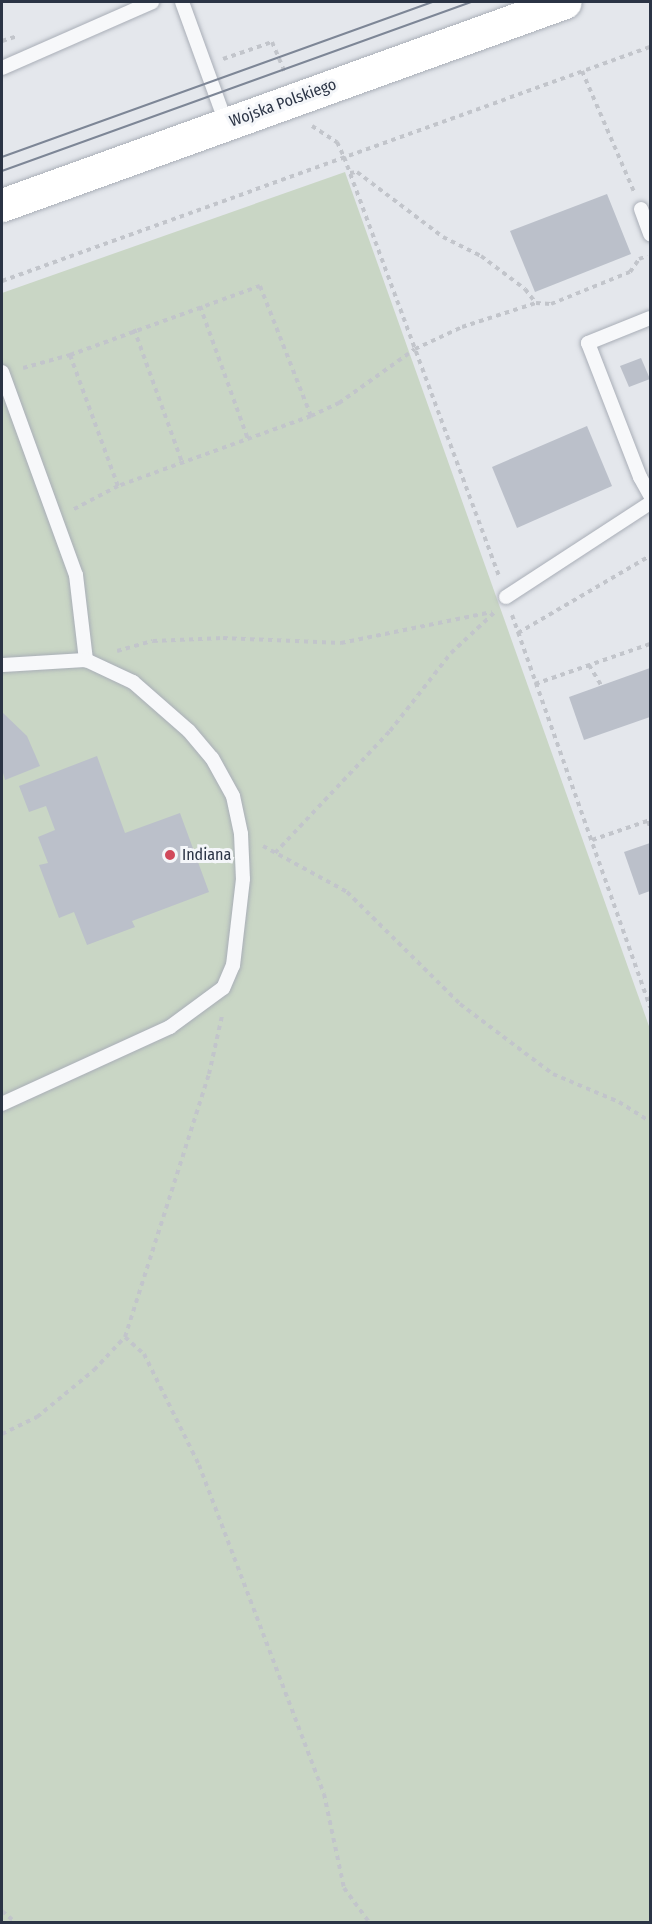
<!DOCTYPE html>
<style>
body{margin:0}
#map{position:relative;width:652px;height:1924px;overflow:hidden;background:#e4e7ec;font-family:"Fira Sans Condensed",sans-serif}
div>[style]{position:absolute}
.green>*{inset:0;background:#c9d6c5}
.building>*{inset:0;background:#bbc0ca}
.path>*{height:4px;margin-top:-2px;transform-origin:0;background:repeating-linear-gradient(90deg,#c2c5cb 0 4.5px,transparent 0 9px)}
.roads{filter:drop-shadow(0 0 2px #a9aeb7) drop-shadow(0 0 2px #a9aeb7)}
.lane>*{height:14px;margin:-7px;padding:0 7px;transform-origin:7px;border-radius:7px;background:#f7f8fa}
.secondary>*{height:33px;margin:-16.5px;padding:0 16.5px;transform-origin:16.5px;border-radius:16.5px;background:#fff}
.tram>*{height:1.5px;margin:-0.75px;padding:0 0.75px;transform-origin:0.75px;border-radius:0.75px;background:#7d8696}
.dots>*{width:16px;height:16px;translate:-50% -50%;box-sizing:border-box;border:3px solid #f4f6f9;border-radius:50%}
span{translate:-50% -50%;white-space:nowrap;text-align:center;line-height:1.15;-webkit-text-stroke:6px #f4f6f9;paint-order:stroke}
.street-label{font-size:16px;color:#2b3445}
.poi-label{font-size:16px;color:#2b3445}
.left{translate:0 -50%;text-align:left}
.frame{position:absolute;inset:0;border:3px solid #2b3445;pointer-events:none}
</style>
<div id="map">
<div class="green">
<i style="clip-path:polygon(345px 172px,650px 1029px,650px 1922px,2px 1922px,2px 293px)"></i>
</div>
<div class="building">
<i style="clip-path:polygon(607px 194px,631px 254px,535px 292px,510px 231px)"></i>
<i style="clip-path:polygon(641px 358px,650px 379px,629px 387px,620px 366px)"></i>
<i style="clip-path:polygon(587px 426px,612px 486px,517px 528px,492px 467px)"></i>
<i style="clip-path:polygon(650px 668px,650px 717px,584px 740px,569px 697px)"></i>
<i style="clip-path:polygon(2px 712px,27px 736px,40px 766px,5px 780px,2px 769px)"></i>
<i style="clip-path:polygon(97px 756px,125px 833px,180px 813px,209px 892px,132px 921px,135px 927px,87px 945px,74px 912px,59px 918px,39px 865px,48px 863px,38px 837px,55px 830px,46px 806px,29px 812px,19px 786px)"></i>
<i style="clip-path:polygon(650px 843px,650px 891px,639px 895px,624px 852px)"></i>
</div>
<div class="path">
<i style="left:2px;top:41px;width:16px;rotate:-18deg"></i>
<i style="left:223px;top:59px;width:52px;rotate:-19.1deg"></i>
<i style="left:272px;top:42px;width:34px;rotate:67deg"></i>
<i style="left:582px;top:71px;width:132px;rotate:66.7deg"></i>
<i style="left:312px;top:126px;width:30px;rotate:33deg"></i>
<i style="left:337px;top:142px;width:17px;rotate:65deg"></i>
<i style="left:344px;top:157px;width:447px;rotate:69.7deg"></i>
<i style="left:350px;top:173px;width:7px;rotate:-8deg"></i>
<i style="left:357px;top:172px;width:108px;rotate:37.1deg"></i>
<i style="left:443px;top:237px;width:42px;rotate:26.6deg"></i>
<i style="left:481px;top:256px;width:55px;rotate:36.9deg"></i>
<i style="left:525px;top:289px;width:18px;rotate:52deg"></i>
<i style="left:2px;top:281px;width:689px;rotate:-19.86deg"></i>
<i style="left:200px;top:306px;width:141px;rotate:70.2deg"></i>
<i style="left:134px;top:329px;width:141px;rotate:70.2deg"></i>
<i style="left:70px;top:355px;width:140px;rotate:69.9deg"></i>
<i style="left:23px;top:368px;width:49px;rotate:-15.5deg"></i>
<i style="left:70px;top:355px;width:202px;rotate:-20deg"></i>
<i style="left:260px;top:286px;width:140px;rotate:68.6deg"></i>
<i style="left:311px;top:416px;width:205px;rotate:160.1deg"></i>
<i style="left:118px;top:486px;width:50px;rotate:152.4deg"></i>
<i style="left:311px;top:416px;width:31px;rotate:-25deg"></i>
<i style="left:339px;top:403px;width:93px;rotate:-35.4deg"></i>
<i style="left:415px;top:349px;width:52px;rotate:-25.1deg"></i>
<i style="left:462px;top:327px;width:78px;rotate:-18deg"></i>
<i style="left:536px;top:303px;width:15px;rotate:4deg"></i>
<i style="left:551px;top:304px;width:85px;rotate:-22.1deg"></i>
<i style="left:630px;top:272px;width:16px;rotate:-55deg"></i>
<i style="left:639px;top:259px;width:9px;rotate:-21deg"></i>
<i style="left:512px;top:615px;width:416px;rotate:70.6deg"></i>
<i style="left:518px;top:633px;width:153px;rotate:-30.3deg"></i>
<i style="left:117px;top:651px;width:37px;rotate:-16deg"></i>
<i style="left:153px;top:641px;width:70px;rotate:-2.5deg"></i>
<i style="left:223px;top:638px;width:118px;rotate:2.4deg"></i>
<i style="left:341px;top:643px;width:154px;rotate:-11.6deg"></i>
<i style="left:589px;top:665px;width:23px;rotate:59deg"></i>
<i style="left:535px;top:684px;width:122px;rotate:-19.2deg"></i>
<i style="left:648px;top:821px;width:6px;rotate:72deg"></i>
<i style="left:592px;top:840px;width:61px;rotate:-19deg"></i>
<i style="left:263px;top:846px;width:96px;rotate:28.7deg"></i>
<i style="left:347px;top:892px;width:159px;rotate:44.7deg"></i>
<i style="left:460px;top:1004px;width:116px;rotate:37deg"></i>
<i style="left:553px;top:1074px;width:72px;rotate:23deg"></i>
<i style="left:619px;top:1102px;width:36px;rotate:32deg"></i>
<i style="left:275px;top:853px;width:168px;rotate:-46.7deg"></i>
<i style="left:390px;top:731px;width:99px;rotate:-52deg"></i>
<i style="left:451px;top:653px;width:60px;rotate:-43deg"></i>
<i style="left:125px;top:1337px;width:25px;rotate:42deg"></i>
<i style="left:144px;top:1354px;width:124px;rotate:63.6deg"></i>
<i style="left:199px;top:1465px;width:352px;rotate:69.2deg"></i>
<i style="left:324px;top:1794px;width:96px;rotate:78deg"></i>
<i style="left:344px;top:1888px;width:42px;rotate:53.7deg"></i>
<i style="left:2px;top:1434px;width:39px;rotate:-26deg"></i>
<i style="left:37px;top:1417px;width:74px;rotate:-39.5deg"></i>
<i style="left:94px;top:1370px;width:45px;rotate:-46.8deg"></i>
<i style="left:125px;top:1337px;width:276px;rotate:-72.3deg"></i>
<i style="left:209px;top:1074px;width:59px;rotate:-77.4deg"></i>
<i style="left:2px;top:1911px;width:17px;rotate:40deg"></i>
</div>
<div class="roads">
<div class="lane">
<i style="left:182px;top:2px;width:129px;rotate:70deg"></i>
<i style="left:2px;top:68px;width:164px;rotate:-23.7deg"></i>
<i style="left:641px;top:209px;width:27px;rotate:70deg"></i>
<i style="left:650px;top:318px;width:67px;rotate:158deg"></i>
<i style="left:588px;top:343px;width:144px;rotate:68.8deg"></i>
<i style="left:640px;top:477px;width:21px;rotate:61deg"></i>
<i style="left:2px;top:372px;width:216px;rotate:70deg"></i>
<i style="left:76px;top:575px;width:86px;rotate:83.3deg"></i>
<i style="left:86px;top:660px;width:52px;rotate:25.1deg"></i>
<i style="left:133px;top:682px;width:74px;rotate:41.2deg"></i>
<i style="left:189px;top:731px;width:35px;rotate:50deg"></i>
<i style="left:212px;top:758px;width:43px;rotate:61.1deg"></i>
<i style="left:233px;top:796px;width:39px;rotate:78deg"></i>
<i style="left:241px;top:834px;width:45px;rotate:87.5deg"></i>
<i style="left:243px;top:879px;width:87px;rotate:96.6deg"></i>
<i style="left:233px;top:965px;width:25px;rotate:113deg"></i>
<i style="left:223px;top:988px;width:66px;rotate:143.7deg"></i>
<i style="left:170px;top:1027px;width:185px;rotate:155.4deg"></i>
<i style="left:506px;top:597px;width:172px;rotate:-33.1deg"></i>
<i style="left:2px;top:665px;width:84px;rotate:-3.4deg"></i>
</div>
<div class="secondary">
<i style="left:2px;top:205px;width:598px;rotate:-19.83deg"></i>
</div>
</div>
<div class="tram">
<i style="left:2px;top:157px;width:457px;rotate:-19.8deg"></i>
<i style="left:2px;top:171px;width:499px;rotate:-19.8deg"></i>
</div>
<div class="dots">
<i style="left:170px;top:855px;background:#d1495b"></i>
</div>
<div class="street-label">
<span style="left:283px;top:103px;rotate:-20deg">Wojska Polskiego</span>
</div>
<div class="poi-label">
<span class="left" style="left:182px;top:855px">Indiana</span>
</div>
<div class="frame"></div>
</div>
